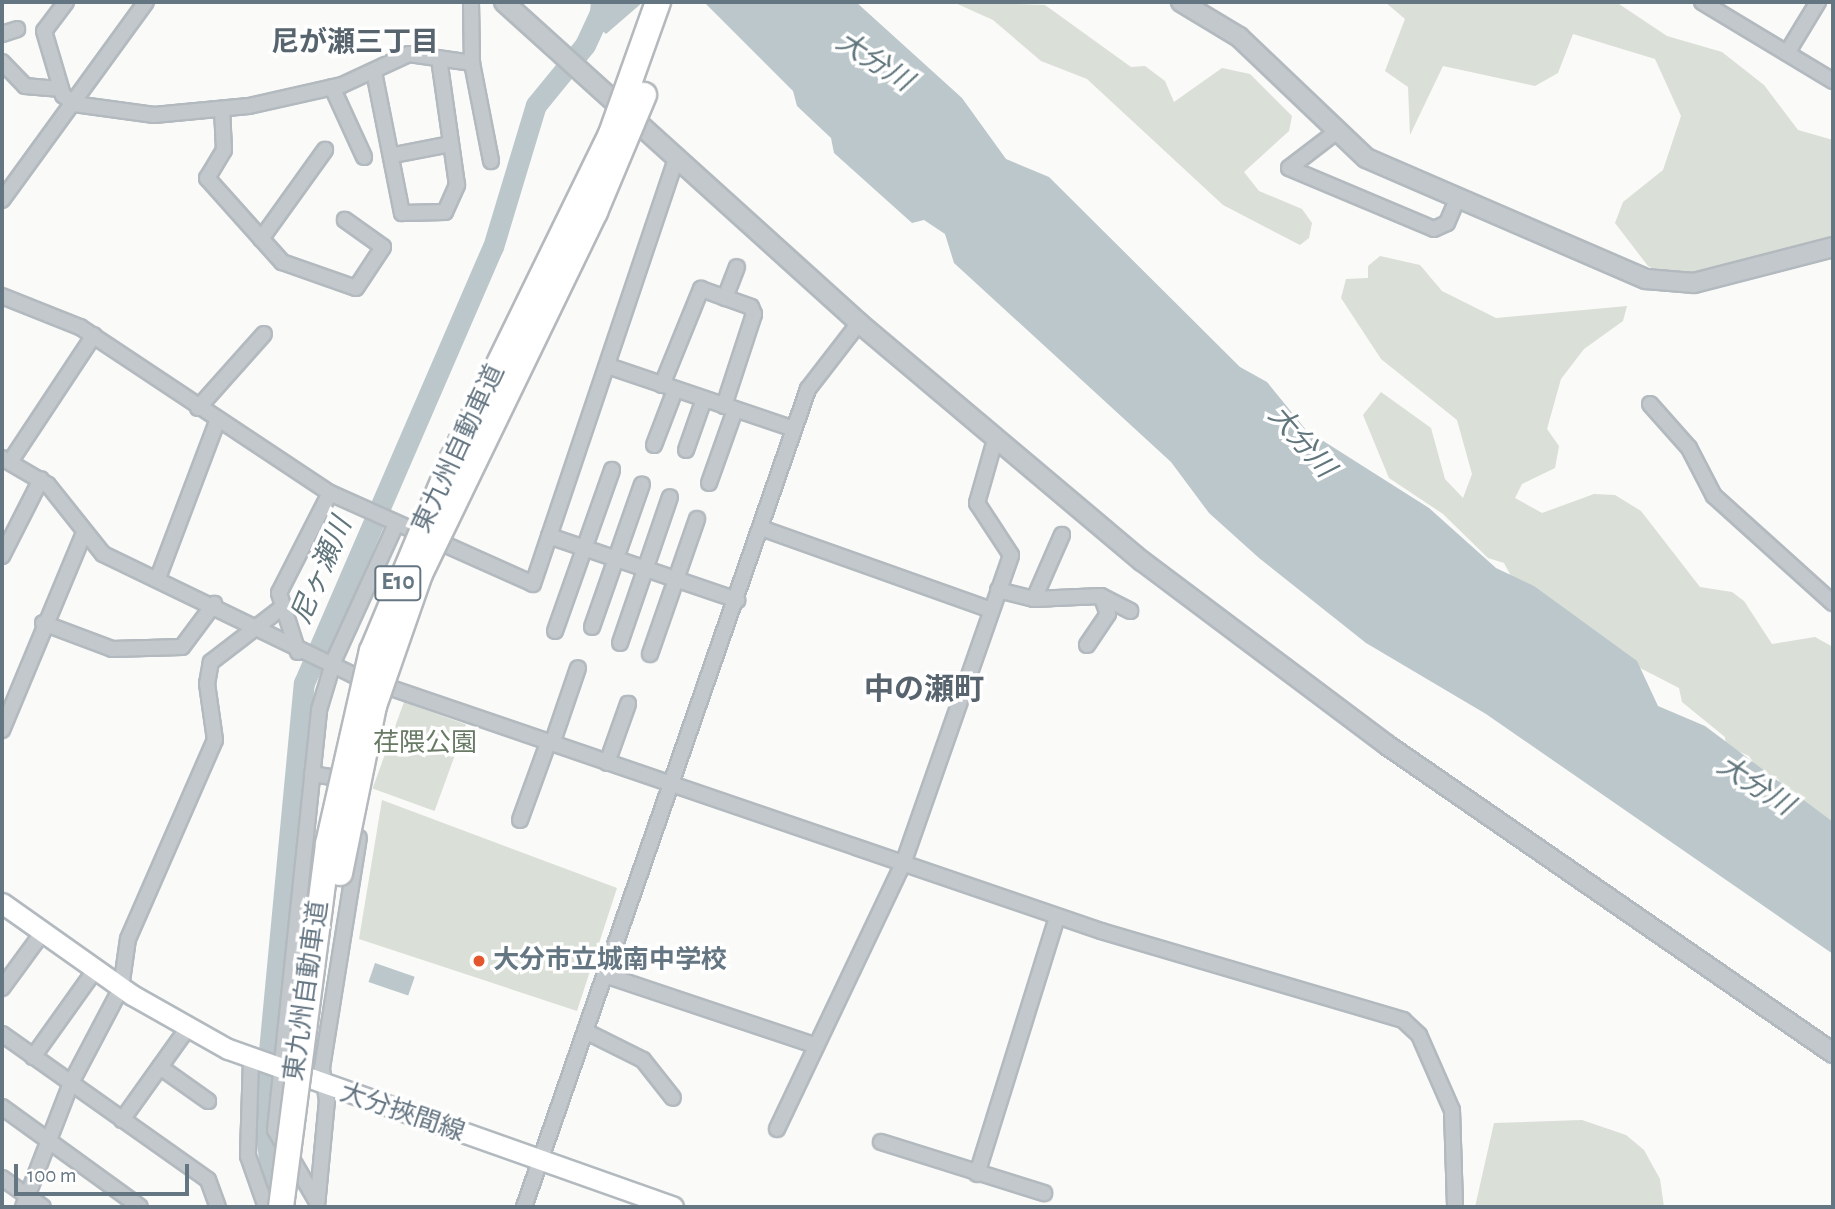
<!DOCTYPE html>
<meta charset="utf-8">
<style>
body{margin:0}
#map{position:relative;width:1835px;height:1209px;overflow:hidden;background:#fafaf8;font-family:"Alegreya Sans","Noto Sans JP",sans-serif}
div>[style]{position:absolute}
.green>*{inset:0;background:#dadfd7;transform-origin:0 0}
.water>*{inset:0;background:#bbc7cb;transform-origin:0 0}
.river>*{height:21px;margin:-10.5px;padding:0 10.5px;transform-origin:10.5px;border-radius:10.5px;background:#bbc7cb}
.roads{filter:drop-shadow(2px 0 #b3babf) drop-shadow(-2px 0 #b3babf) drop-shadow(0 2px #b3babf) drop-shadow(0 -2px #b3babf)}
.minor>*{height:14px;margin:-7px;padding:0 7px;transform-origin:7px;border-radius:7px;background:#c3c8cc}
.tertiary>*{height:18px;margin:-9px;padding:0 9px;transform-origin:9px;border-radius:9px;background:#c3c8cc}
.secondary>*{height:19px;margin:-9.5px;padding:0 9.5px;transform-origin:9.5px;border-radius:9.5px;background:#fff}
.bridges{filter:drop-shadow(2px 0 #b4b9bd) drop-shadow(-2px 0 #b4b9bd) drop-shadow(0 2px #b4b9bd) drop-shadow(0 -2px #b4b9bd)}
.motorway-bridge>*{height:24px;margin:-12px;padding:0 12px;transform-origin:12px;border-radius:12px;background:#fff}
.dots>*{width:19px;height:19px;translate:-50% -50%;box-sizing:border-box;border:4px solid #fff;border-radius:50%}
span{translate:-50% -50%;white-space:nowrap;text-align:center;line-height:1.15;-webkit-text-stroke:7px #fff;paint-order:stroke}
.shield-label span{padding:2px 5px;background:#fff;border:2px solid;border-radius:5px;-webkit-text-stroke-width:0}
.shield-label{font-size:24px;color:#657683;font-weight:700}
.street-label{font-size:26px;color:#657683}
.park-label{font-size:26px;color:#687a64}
.poi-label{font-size:26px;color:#657683;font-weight:700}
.left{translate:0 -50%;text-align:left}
.neighbourhood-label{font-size:28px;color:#57646e;font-weight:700}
.water-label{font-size:28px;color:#60757c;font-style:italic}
.quarter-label{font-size:30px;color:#57646e;font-weight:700}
.frame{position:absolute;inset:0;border:4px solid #657683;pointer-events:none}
.scale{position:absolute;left:14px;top:1164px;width:175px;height:32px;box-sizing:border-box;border:4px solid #657683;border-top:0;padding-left:9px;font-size:21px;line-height:24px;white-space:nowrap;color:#657683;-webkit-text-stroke:5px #fff;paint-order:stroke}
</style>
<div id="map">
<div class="green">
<i style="clip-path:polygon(953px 2px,1045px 5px,1131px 67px,1145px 66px,1165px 81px,1174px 102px,1222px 68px,1250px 74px,1292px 116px,1289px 131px,1244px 172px,1259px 191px,1302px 209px,1312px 223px,1309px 238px,1300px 245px,1223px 205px,1087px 79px,1041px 61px,993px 20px)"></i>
<i style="clip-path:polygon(1385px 2px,1616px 2px,1667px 36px,1722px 52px,1764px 85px,1798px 130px,1833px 140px,1833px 242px,1724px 272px,1671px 279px,1648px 266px,1615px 223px,1623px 202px,1663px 170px,1681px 116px,1655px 59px,1573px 34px,1558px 73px,1535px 86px,1443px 66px,1410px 135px,1408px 87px,1385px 71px,1405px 19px)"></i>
<i style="clip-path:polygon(1380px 256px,1420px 265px,1442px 291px,1496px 318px,1627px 306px,1623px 321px,1584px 349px,1561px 379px,1547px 429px,1559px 446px,1555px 468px,1522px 484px,1515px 498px,1542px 513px,1594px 494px,1615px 495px,1641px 511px,1700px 587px,1732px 592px,1744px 601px,1772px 644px,1815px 637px,1833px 647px,1833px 825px,1787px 794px,1778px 779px,1759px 771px,1749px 756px,1726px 746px,1725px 737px,1682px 702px,1679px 688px,1611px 653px,1512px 578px,1504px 563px,1488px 558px,1443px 514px,1389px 478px,1363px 415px,1381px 392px,1431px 428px,1445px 479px,1463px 498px,1472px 474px,1457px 420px,1381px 359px,1341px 298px,1346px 279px,1368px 278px,1368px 266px)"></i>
<i style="left:404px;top:702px;width:66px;height:92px;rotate:20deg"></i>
<i style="clip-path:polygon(382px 800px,617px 888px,577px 1011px,359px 939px)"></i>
<i style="clip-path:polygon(1582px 1120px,1626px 1135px,1644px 1150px,1660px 1179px,1664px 1207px,1475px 1207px,1494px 1123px)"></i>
</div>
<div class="water">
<i style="clip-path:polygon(591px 2px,643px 2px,606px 34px,589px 19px)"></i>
<i style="clip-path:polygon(704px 2px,856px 2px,962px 98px,1006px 159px,1049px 177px,1240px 367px,1267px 382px,1306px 430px,1429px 508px,1496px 568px,1534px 586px,1637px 661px,1658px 706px,1705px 726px,1833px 822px,1833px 954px,1486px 714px,1366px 643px,1259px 558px,1209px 513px,1171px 462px,954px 263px,945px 234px,924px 220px,912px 223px,834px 153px,831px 138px,797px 106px,793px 91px)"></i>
<i style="left:375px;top:963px;width:42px;height:20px;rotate:19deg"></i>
</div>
<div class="river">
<i style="left:283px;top:1202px;width:43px;rotate:-108.9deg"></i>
<i style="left:269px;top:1161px;width:57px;rotate:-95deg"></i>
<i style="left:264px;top:1104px;width:423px;rotate:-84.6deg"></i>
<i style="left:304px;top:683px;width:475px;rotate:-66.6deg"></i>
<i style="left:493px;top:247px;width:148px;rotate:-73.2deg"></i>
<i style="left:536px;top:105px;width:77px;rotate:-50.8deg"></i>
<i style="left:585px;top:45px;width:47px;rotate:-65.1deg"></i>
</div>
<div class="roads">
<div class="minor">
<i style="left:66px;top:2px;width:36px;rotate:127deg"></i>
<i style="left:44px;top:31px;width:67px;rotate:73.5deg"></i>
<i style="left:63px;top:95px;width:14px;rotate:39deg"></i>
<i style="left:74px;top:104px;width:81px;rotate:7.8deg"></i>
<i style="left:154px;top:115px;width:95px;rotate:-5.4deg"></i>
<i style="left:249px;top:106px;width:95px;rotate:-12.7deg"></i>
<i style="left:342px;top:85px;width:74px;rotate:-24.8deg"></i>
<i style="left:409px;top:54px;width:64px;rotate:8.1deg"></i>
<i style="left:472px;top:63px;width:100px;rotate:79deg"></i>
<i style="left:471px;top:2px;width:61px;rotate:89.1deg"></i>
<i style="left:1702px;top:2px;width:153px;rotate:31.1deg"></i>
<i style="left:2px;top:34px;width:16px;rotate:-18deg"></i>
<i style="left:1787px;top:53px;width:60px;rotate:-58.7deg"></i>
<i style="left:2px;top:62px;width:33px;rotate:46deg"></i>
<i style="left:25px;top:86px;width:36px;rotate:5deg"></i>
<i style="left:374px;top:72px;width:144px;rotate:78.8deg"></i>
<i style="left:402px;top:213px;width:43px;rotate:-1.3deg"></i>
<i style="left:445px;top:212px;width:30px;rotate:-66deg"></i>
<i style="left:457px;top:185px;width:127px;rotate:-98.1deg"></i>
<i style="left:332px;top:87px;width:77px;rotate:65.4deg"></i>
<i style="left:222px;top:109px;width:41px;rotate:87.2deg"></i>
<i style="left:224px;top:150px;width:33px;rotate:121deg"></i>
<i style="left:207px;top:178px;width:113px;rotate:48.2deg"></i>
<i style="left:282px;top:262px;width:78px;rotate:19.4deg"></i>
<i style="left:356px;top:288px;width:49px;rotate:-56.6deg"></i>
<i style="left:383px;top:247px;width:47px;rotate:-144.6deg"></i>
<i style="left:1336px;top:132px;width:59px;rotate:142.5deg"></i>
<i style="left:1289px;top:168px;width:157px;rotate:22.8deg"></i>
<i style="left:1434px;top:229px;width:14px;rotate:-25deg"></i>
<i style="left:1447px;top:223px;width:25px;rotate:-67deg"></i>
<i style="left:394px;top:155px;width:57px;rotate:-11.1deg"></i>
<i style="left:2px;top:200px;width:245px;rotate:-54deg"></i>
<i style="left:261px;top:239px;width:110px;rotate:-54.3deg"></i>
<i style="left:2px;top:296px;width:84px;rotate:21.7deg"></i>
<i style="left:80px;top:327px;width:300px;rotate:33.6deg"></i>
<i style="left:725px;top:298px;width:33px;rotate:-69deg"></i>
<i style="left:608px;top:366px;width:196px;rotate:18.7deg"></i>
<i style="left:662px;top:385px;width:104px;rotate:-67.9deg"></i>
<i style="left:701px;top:289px;width:53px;rotate:19.8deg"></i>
<i style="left:751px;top:307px;width:8px;rotate:67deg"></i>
<i style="left:754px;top:314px;width:97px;rotate:108.1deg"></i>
<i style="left:1650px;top:404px;width:59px;rotate:48.4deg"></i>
<i style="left:1689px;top:448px;width:54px;rotate:62.5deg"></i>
<i style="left:1714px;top:496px;width:160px;rotate:42deg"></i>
<i style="left:198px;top:408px;width:99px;rotate:-48.3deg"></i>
<i style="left:654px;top:445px;width:59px;rotate:-69.1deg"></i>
<i style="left:686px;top:450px;width:54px;rotate:-70.6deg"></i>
<i style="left:2px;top:458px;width:53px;rotate:30.4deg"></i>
<i style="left:48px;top:485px;width:88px;rotate:51.4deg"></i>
<i style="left:103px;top:554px;width:278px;rotate:25.8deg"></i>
<i style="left:353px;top:675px;width:791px;rotate:18.89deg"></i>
<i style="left:1101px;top:931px;width:315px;rotate:16.4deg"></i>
<i style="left:1403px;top:1020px;width:22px;rotate:43deg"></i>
<i style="left:1419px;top:1035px;width:82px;rotate:66.3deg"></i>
<i style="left:1452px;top:1110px;width:97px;rotate:88.2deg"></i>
<i style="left:10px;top:462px;width:152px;rotate:-56.5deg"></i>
<i style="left:709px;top:483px;width:77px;rotate:-70.4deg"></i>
<i style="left:761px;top:528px;width:244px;rotate:19.6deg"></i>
<i style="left:549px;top:536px;width:199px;rotate:18.8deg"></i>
<i style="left:2px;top:556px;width:86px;rotate:-63.1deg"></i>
<i style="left:158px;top:578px;width:167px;rotate:-69.3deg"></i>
<i style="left:998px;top:590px;width:37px;rotate:14deg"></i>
<i style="left:1034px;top:599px;width:70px;rotate:-66.4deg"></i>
<i style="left:1034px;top:599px;width:67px;rotate:-2.6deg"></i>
<i style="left:1101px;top:596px;width:33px;rotate:27deg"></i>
<i style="left:43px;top:623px;width:74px;rotate:20.6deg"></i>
<i style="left:112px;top:649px;width:70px;rotate:-1.6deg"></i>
<i style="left:182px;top:647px;width:54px;rotate:-53.3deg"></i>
<i style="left:592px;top:627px;width:151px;rotate:-70.7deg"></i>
<i style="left:555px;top:631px;width:171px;rotate:-70.5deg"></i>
<i style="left:620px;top:643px;width:154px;rotate:-71.1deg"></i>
<i style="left:1087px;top:645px;width:37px;rotate:-56deg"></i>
<i style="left:1108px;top:614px;width:19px;rotate:-111deg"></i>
<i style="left:298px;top:652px;width:62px;rotate:-107.9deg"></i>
<i style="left:279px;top:593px;width:112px;rotate:-63deg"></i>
<i style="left:330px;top:493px;width:222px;rotate:24.1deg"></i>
<i style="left:533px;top:584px;width:451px;rotate:-71.4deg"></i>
<i style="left:650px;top:654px;width:143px;rotate:-70.8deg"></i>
<i style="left:2px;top:730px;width:211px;rotate:-67.4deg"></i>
<i style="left:552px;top:744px;width:80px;rotate:-71.1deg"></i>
<i style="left:607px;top:763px;width:63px;rotate:-70.4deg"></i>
<i style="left:312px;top:774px;width:37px;rotate:9deg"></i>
<i style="left:520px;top:820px;width:82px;rotate:-70deg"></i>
<i style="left:605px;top:975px;width:220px;rotate:18.5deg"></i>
<i style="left:2px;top:988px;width:69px;rotate:-53.8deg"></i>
<i style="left:585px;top:1031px;width:65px;rotate:26.6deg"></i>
<i style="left:643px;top:1060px;width:48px;rotate:51.7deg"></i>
<i style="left:2px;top:1034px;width:252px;rotate:35.3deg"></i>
<i style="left:208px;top:1180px;width:29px;rotate:70deg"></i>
<i style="left:33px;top:1057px;width:107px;rotate:-54.5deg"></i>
<i style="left:251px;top:1059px;width:97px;rotate:91.8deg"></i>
<i style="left:248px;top:1156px;width:54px;rotate:70.6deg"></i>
<i style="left:160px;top:1067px;width:59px;rotate:35.3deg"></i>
<i style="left:2px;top:1107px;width:170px;rotate:35.9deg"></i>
<i style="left:122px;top:1120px;width:112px;rotate:-54.5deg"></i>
<i style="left:777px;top:1129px;width:293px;rotate:-64.6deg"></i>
<i style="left:903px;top:864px;width:327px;rotate:-70.7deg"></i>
<i style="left:1011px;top:555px;width:62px;rotate:-123.2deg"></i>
<i style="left:977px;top:503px;width:66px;rotate:-74.1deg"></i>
<i style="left:881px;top:1142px;width:171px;rotate:17.4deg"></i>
<i style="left:977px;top:1174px;width:269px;rotate:-72.7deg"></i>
<i style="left:2px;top:1178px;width:50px;rotate:35.3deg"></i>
<i style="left:317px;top:1202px;width:83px;rotate:-120.3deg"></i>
<i style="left:275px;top:1130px;width:422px;rotate:-84deg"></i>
<i style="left:319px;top:710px;width:52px;rotate:-73.3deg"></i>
<i style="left:334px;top:660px;width:147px;rotate:-65.5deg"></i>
<i style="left:317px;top:1206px;width:105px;rotate:-84.6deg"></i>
<i style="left:327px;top:1101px;width:33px;rotate:-99deg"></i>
<i style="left:322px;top:1068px;width:233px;rotate:-80.9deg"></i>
<i style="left:23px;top:1207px;width:133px;rotate:-68.8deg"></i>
<i style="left:71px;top:1083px;width:107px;rotate:-62.2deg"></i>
<i style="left:121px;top:988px;width:49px;rotate:-81.9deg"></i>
<i style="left:128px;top:939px;width:217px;rotate:-66.4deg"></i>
<i style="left:215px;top:740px;width:57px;rotate:-98.1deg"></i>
<i style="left:207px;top:684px;width:22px;rotate:-80deg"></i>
<i style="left:211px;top:662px;width:87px;rotate:-37.5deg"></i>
<i style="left:524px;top:1207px;width:866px;rotate:-70.85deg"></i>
<i style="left:808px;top:389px;width:83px;rotate:-52.3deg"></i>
</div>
<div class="tertiary">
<i style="left:504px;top:2px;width:479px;rotate:42.1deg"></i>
<i style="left:859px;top:323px;width:370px;rotate:40.1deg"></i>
<i style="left:1142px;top:561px;width:306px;rotate:36.9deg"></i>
<i style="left:1387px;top:745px;width:542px;rotate:34.63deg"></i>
<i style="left:1181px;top:2px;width:68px;rotate:31.1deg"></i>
<i style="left:1239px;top:37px;width:175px;rotate:43.6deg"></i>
<i style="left:1366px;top:158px;width:305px;rotate:23.4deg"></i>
<i style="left:1646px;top:279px;width:48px;rotate:4.8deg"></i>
<i style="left:1694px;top:283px;width:144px;rotate:-14.5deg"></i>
</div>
<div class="secondary">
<i style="left:2px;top:903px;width:159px;rotate:35.3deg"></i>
<i style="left:132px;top:995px;width:110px;rotate:29.4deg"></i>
<i style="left:228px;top:1049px;width:472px;rotate:19.5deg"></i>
</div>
</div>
<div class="bridges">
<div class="motorway-bridge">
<i style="left:340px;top:873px;width:170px;rotate:-78.5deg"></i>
<i style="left:374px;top:706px;width:140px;rotate:-70.8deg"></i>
<i style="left:420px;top:574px;width:402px;rotate:-64.2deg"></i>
<i style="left:595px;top:212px;width:127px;rotate:-67.3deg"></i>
<i style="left:281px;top:1207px;width:366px;rotate:-82.6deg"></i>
<i style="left:328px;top:844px;width:198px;rotate:-77.2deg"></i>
<i style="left:372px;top:651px;width:207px;rotate:-67.3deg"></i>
<i style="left:452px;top:460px;width:363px;rotate:-64deg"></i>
<i style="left:611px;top:134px;width:140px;rotate:-70.4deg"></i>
</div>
</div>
<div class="dots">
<i style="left:479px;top:961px;background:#e4572e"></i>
</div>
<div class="shield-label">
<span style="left:398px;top:583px">E10</span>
</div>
<div class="street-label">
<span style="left:459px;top:449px;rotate:-65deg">東九州自動車道</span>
<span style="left:307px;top:991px;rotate:-82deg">東九州自動車道</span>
<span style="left:402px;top:1113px;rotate:19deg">大分挾間線</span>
</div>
<div class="park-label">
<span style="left:425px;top:744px">荏隈公園</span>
</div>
<div class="poi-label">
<span class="left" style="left:493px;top:961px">大分市立城南中学校</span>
</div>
<div class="neighbourhood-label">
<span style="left:355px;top:43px">尼が瀬三丁目</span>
</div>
<div class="water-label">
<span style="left:874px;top:62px;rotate:33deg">大分川</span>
<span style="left:1301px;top:442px;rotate:49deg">大分川</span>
<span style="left:322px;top:571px;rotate:-67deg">尼ヶ瀬川</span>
<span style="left:1755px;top:786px;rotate:33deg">大分川</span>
</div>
<div class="quarter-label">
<span style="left:924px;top:690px">中の瀬町</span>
</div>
<div class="frame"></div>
<div class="scale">100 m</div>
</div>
